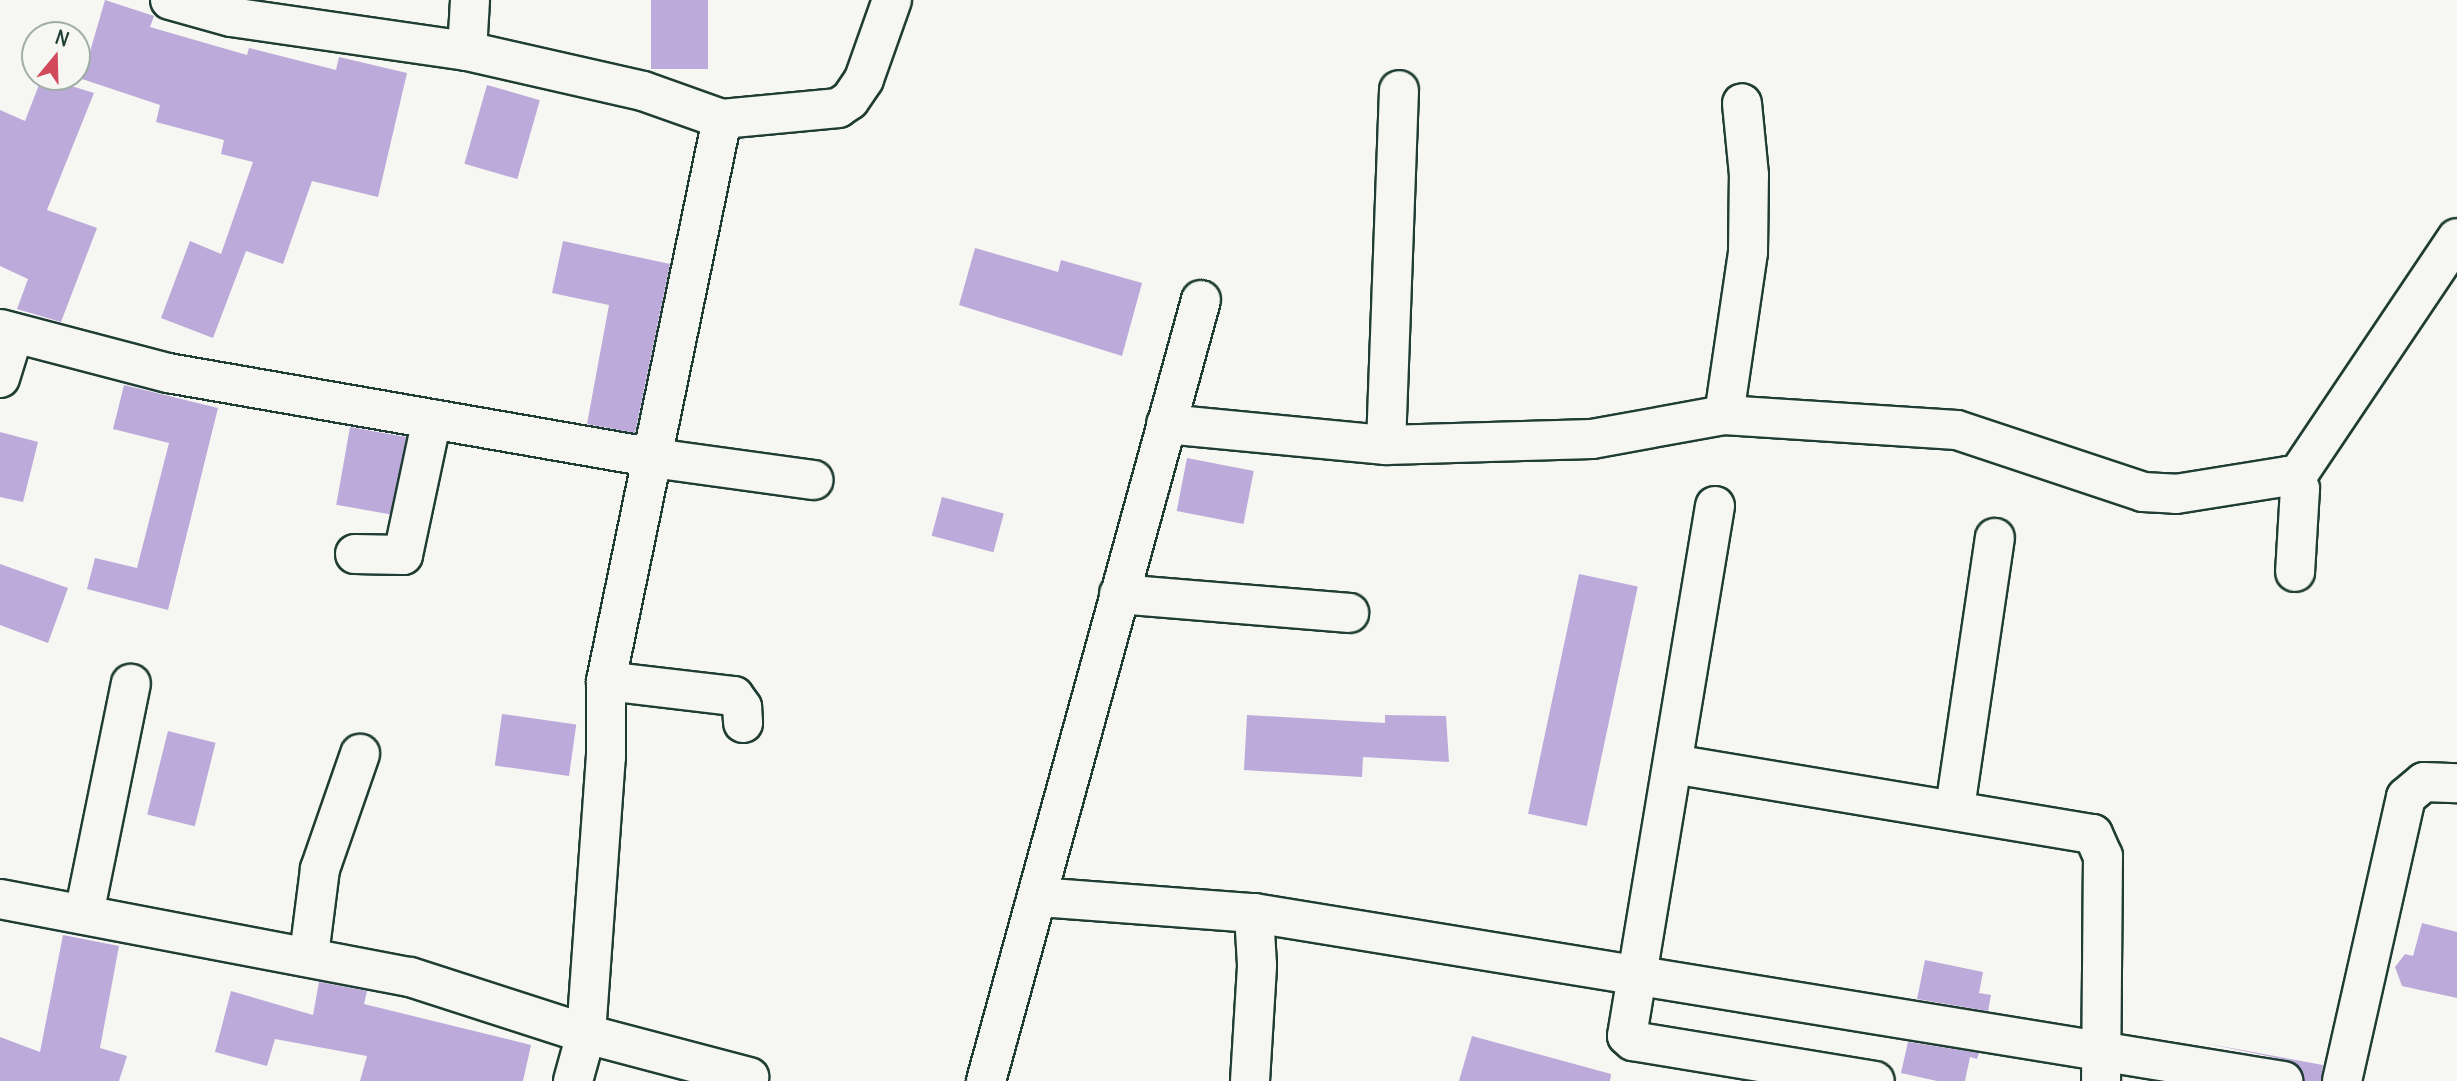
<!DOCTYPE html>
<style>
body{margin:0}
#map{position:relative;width:2457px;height:1081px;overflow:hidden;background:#f6f6f2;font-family:Delius,sans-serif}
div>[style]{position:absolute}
.building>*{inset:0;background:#bcaada;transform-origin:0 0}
.roads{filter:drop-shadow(2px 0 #1f3d34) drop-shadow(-2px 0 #1f3d34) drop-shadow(0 2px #1f3d34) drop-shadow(0 -2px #1f3d34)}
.minor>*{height:38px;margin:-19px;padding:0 19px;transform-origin:19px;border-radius:19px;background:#f6f6f2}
span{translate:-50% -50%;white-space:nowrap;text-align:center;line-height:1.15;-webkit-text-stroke:7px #f6f6f2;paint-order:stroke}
.north{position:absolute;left:21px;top:21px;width:70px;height:70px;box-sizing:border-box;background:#f6f6f2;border:2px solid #a0aca6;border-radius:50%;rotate:19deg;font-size:19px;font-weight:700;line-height:28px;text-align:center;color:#1f3d34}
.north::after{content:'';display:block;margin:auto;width:24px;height:32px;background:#d1495b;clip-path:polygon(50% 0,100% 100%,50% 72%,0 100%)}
</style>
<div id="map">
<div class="building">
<i style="clip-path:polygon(105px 0,154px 16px,150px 27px,247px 55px,249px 48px,336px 70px,339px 57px,407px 73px,378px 197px,312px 181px,283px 264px,246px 251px,213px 338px,161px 318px,190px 241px,221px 254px,253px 162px,221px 154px,224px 140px,156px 122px,160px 105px,82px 79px)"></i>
<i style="left:651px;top:0;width:57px;height:69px"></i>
<i style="clip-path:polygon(42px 77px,94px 93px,47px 210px,97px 228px,61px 322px,17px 309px,28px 279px,0 266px,0 110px,25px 121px)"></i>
<i style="left:487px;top:85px;width:55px;height:82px;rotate:16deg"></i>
<i style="clip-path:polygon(563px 241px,670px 264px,635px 433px,587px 424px,609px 305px,552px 293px)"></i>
<i style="clip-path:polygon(975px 248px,1058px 272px,1061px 260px,1142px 283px,1122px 356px,959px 305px)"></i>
<i style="clip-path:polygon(124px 385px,218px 408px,168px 610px,87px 589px,95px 558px,137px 568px,169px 443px,113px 429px)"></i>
<i style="left:350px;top:427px;width:57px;height:79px;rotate:10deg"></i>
<i style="clip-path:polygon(0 432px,38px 442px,23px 502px,0 497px)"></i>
<i style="left:1187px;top:458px;width:68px;height:54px;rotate:11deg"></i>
<i style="left:942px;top:497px;width:64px;height:40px;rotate:15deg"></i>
<i style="clip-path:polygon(0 564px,68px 588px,48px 643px,0 625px)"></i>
<i style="left:1579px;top:574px;width:60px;height:245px;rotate:12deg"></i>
<i style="left:502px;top:714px;width:75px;height:52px;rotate:8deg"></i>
<i style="clip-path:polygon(1247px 715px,1385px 723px,1385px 715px,1446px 716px,1449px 762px,1363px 757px,1362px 777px,1244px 770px)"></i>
<i style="left:168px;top:731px;width:49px;height:86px;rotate:14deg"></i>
<i style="clip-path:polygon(2422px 923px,2457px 932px,2457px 998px,2402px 986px,2395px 967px,2405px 954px,2413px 956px)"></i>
<i style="clip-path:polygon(63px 935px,119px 946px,100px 1048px,127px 1056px,119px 1081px,0 1081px,0 1037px,40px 1052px)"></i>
<i style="clip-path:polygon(1925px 960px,1983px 972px,1979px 993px,1991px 995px,1988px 1011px,1917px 999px)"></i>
<i style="clip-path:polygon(319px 982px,367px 991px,364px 1004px,531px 1045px,523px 1081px,360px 1081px,367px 1056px,275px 1039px,267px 1066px,215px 1052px,231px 991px,313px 1015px)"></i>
<i style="clip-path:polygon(1472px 1036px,1611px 1074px,1610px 1081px,1459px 1081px)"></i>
<i style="clip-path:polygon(1908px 1042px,1979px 1053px,1977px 1059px,1970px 1057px,1965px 1081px,1937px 1081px,1901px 1073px)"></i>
<i style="clip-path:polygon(2204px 1043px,2323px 1065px,2321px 1081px,2304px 1081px,2297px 1065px,2287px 1060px)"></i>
</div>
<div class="roads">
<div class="minor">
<i style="left:170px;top:0;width:63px;rotate:15.6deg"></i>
<i style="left:231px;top:17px;width:238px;rotate:8.2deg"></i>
<i style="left:467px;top:51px;width:180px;rotate:12.8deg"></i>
<i style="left:643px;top:91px;width:84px;rotate:19.5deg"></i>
<i style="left:722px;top:119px;width:117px;rotate:-5.4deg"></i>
<i style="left:838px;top:108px;width:14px;rotate:-34deg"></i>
<i style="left:850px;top:100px;width:25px;rotate:-56deg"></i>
<i style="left:864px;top:79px;width:84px;rotate:-70.5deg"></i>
<i style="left:467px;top:51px;width:51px;rotate:-86.6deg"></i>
<i style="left:0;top:329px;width:174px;rotate:14.7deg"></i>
<i style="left:168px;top:373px;width:492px;rotate:9.9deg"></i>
<i style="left:653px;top:458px;width:162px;rotate:7.8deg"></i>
<i style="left:0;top:378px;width:47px;rotate:-72.7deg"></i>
<i style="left:1724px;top:415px;width:165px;rotate:-81.6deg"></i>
<i style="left:1748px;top:252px;width:77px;rotate:-89.3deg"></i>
<i style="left:1749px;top:175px;width:72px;rotate:-95.6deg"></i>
<i style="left:1166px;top:424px;width:221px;rotate:5.5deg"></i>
<i style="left:1386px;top:445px;width:206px;rotate:-1.7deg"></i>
<i style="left:1592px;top:439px;width:134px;rotate:-10.3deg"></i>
<i style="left:1724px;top:415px;width:233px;rotate:3.7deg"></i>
<i style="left:1957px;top:430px;width:196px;rotate:18.4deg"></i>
<i style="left:2143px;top:492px;width:33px;rotate:3deg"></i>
<i style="left:2176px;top:494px;width:113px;rotate:-9.1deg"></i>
<i style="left:2288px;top:476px;width:8px;rotate:23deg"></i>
<i style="left:2295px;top:479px;width:11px;rotate:63deg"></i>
<i style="left:2300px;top:489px;width:83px;rotate:93.4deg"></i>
<i style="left:1386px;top:445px;width:355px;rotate:-87.9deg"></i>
<i style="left:2295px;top:479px;width:290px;rotate:-56.1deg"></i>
<i style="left:1715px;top:506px;width:537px;rotate:99.43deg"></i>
<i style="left:1627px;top:1036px;width:8px;rotate:40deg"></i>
<i style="left:1633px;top:1041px;width:245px;rotate:9.4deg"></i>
<i style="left:355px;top:554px;width:48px;rotate:1.2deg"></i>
<i style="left:403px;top:555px;width:139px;rotate:-78deg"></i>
<i style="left:1119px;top:594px;width:231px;rotate:4.7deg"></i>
<i style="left:606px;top:681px;width:129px;rotate:6.7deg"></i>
<i style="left:734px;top:696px;width:14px;rotate:54deg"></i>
<i style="left:742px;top:707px;width:16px;rotate:86deg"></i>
<i style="left:1673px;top:764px;width:426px;rotate:9.5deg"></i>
<i style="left:2093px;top:834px;width:24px;rotate:66deg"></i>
<i style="left:2103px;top:856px;width:225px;rotate:90.5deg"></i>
<i style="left:1955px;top:808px;width:273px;rotate:-81.6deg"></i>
<i style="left:1039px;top:897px;width:216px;rotate:4.3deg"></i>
<i style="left:1254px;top:913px;width:1043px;rotate:9.27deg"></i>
<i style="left:0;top:899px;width:417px;rotate:10.8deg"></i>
<i style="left:410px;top:977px;width:185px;rotate:17.9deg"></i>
<i style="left:586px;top:1034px;width:169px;rotate:14.8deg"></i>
<i style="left:84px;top:914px;width:235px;rotate:-78.5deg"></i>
<i style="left:309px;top:955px;width:87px;rotate:-82.7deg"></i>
<i style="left:320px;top:869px;width:122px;rotate:-70.8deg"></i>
<i style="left:573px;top:1081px;width:49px;rotate:-74.5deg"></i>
<i style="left:586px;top:1034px;width:278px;rotate:-85.9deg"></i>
<i style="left:606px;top:757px;width:76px;rotate:-90deg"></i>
<i style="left:606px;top:681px;width:574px;rotate:-78.34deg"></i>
<i style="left:986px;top:1081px;width:810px;rotate:-74.61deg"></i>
<i style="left:1250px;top:1081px;width:116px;rotate:-86.5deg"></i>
<i style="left:1257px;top:965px;width:52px;rotate:-93.3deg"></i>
<i style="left:2342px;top:1081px;width:291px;rotate:-77.3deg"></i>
<i style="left:2406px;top:797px;width:23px;rotate:-40deg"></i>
<i style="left:2424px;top:782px;width:33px;rotate:2deg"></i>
</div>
</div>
<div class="north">N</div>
</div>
